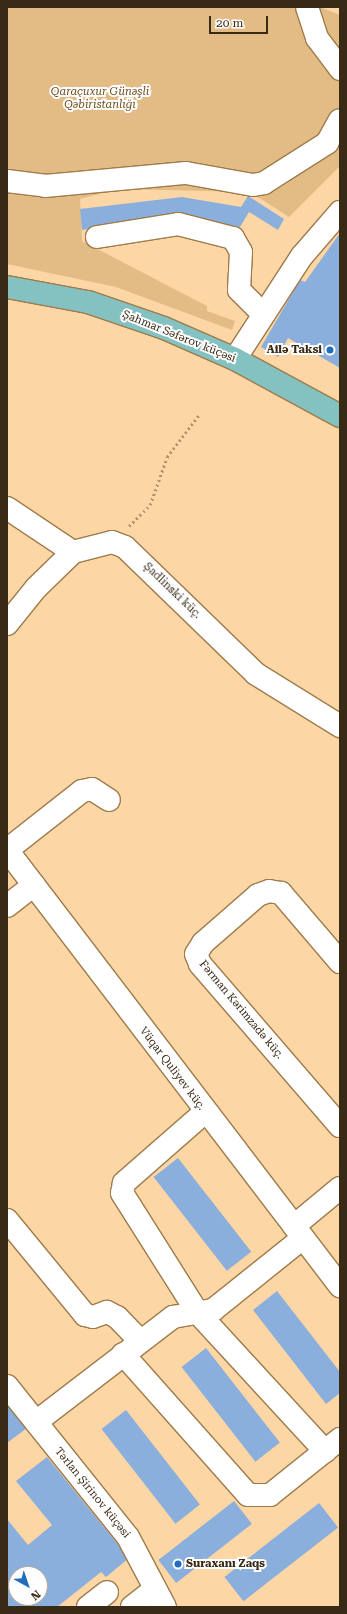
<!DOCTYPE html>
<meta charset="utf-8">
<style>
body{margin:0}
#map{position:relative;width:347px;height:1614px;overflow:hidden;background:#fcd6a4;font-family:"Roboto Serif",serif}
div>[style]{position:absolute}
.green>*{inset:0;background:#e3bb85}
.building>*{inset:0;background:#8aafdc;transform-origin:0 0}
.path>*{height:2.5px;margin-top:-1.25px;transform-origin:0;background:repeating-linear-gradient(90deg,#b0936d 0 2px,transparent 0 5px)}
.roads{filter:drop-shadow(1px 0 #9e7b4b) drop-shadow(-1px 0 #9e7b4b) drop-shadow(0 1px #9e7b4b) drop-shadow(0 -1px #9e7b4b)}
.minor>*{height:22px;margin:-11px;padding:0 11px;transform-origin:11px;border-radius:11px;background:#fff}
.major>*{height:22px;margin:-11px;padding:0 11px;transform-origin:11px;border-radius:11px;background:#84c1c1}
.dots>*{width:11px;height:11px;translate:-50% -50%;box-sizing:border-box;border:2px solid #fefefe;border-radius:50%}
span{translate:-50% -50%;white-space:nowrap;text-align:center;line-height:1.15;-webkit-text-stroke:4px #fefefe;paint-order:stroke}
.park-label{font-size:11px;color:#6f4d1b;font-style:italic}
.street-label{font-size:11px;color:#392a16}
.poi-label{font-size:11px;color:#392a16;font-weight:700}
.right{translate:-100% -50%;text-align:right}
.left{translate:0 -50%;text-align:left}
.frame{position:absolute;inset:0;border:8px solid #392a16;pointer-events:none}
.north{position:absolute;left:8px;top:1566px;width:40px;height:40px;box-sizing:border-box;background:#fefefe;border:1px solid #afa9a1;border-radius:50%;rotate:140deg;font-size:11px;font-weight:700;line-height:16px;text-align:center;color:#392a16}
.north::after{content:'';display:block;margin:auto;width:14px;height:18px;background:#246dbd;clip-path:polygon(50% 0,100% 100%,50% 72%,0 100%)}
.scale{position:absolute;left:209px;top:16px;width:59px;height:18px;box-sizing:border-box;border:2px solid #392a16;border-top:0;padding-left:5px;font-size:12px;line-height:14px;white-space:nowrap;color:#392a16;-webkit-text-stroke:3px #fefefe;paint-order:stroke}
</style>
<div id="map">
<div class="green">
<i style="clip-path:polygon(7px 7px,320px 7px,340px 15px,340px 166px,289px 217px,250px 192px,119px 189px,80px 199px,82px 241px,207px 306px,207px 311px,235px 321px,232px 330px,116px 287px,7px 264px)"></i>
</div>
<div class="building">
<i style="clip-path:polygon(248px 196px,284px 219px,278px 230px,249px 212px,240px 227px,183px 216px,82px 230px,80px 209px,182px 197px,241px 207px)"></i>
<i style="clip-path:polygon(340px 233px,340px 368px,288px 338px,278px 357px,261px 347px,300px 280px,305px 282px)"></i>
<i style="left:178px;top:1158px;width:119px;height:31px;rotate:52deg"></i>
<i style="clip-path:polygon(277px 1291px,340px 1372px,340px 1393px,326px 1404px,253px 1310px)"></i>
<i style="left:206px;top:1348px;width:120px;height:31px;rotate:52deg"></i>
<i style="clip-path:polygon(7px 1403px,27px 1428px,7px 1443px)"></i>
<i style="left:126px;top:1410px;width:120px;height:31px;rotate:52deg"></i>
<i style="clip-path:polygon(evenodd,47px 1457px,129px 1558px,106px 1577px,101px 1572px,57px 1607px,7px 1607px,7px 1519px,28px 1545px,52px 1525px,16px 1481px,47px 1457px,16px 1574px,40px 1574px,40px 1598px,16px 1598px,16px 1574px)"></i>
<i style="left:234px;top:1501px;width:29px;height:96px;rotate:52deg"></i>
<i style="left:319px;top:1503px;width:31px;height:120px;rotate:52deg"></i>
</div>
<div class="path">
<i style="left:129px;top:526px;width:30px;rotate:-45deg"></i>
<i style="left:150px;top:505px;width:51px;rotate:-70.5deg"></i>
<i style="left:167px;top:457px;width:53px;rotate:-52.7deg"></i>
</div>
<div class="roads">
<div class="minor">
<i style="left:307px;top:7px;width:33px;rotate:72deg"></i>
<i style="left:317px;top:38px;width:39px;rotate:53deg"></i>
<i style="left:7px;top:181px;width:38px;rotate:7deg"></i>
<i style="left:45px;top:186px;width:142px;rotate:-5.3deg"></i>
<i style="left:186px;top:173px;width:68px;rotate:10.2deg"></i>
<i style="left:253px;top:185px;width:11px;rotate:-10deg"></i>
<i style="left:264px;top:183px;width:75px;rotate:-32.4deg"></i>
<i style="left:327px;top:143px;width:26px;rotate:-61deg"></i>
<i style="left:97px;top:237px;width:82px;rotate:-9.1deg"></i>
<i style="left:178px;top:224px;width:57px;rotate:14.3deg"></i>
<i style="left:233px;top:238px;width:16px;rotate:60deg"></i>
<i style="left:241px;top:252px;width:38px;rotate:93deg"></i>
<i style="left:239px;top:290px;width:33px;rotate:45deg"></i>
<i style="left:235px;top:359px;width:123px;rotate:-57deg"></i>
<i style="left:302px;top:256px;width:58px;rotate:-49.2deg"></i>
<i style="left:7px;top:508px;width:79px;rotate:33.7deg"></i>
<i style="left:7px;top:624px;width:46px;rotate:-51.1deg"></i>
<i style="left:36px;top:588px;width:52px;rotate:-44.2deg"></i>
<i style="left:73px;top:552px;width:40px;rotate:-14.4deg"></i>
<i style="left:112px;top:542px;width:14px;rotate:21deg"></i>
<i style="left:125px;top:547px;width:182px;rotate:44.1deg"></i>
<i style="left:256px;top:674px;width:99px;rotate:31.8deg"></i>
<i style="left:7px;top:850px;width:549px;rotate:52.63deg"></i>
<i style="left:7px;top:850px;width:95px;rotate:-38.2deg"></i>
<i style="left:82px;top:791px;width:10px;rotate:-11deg"></i>
<i style="left:92px;top:789px;width:20px;rotate:33deg"></i>
<i style="left:7px;top:906px;width:34px;rotate:-38deg"></i>
<i style="left:340px;top:962px;width:91px;rotate:-130.5deg"></i>
<i style="left:281px;top:893px;width:12px;rotate:-171deg"></i>
<i style="left:269px;top:891px;width:12px;rotate:160deg"></i>
<i style="left:258px;top:895px;width:73px;rotate:138.9deg"></i>
<i style="left:203px;top:943px;width:13px;rotate:122deg"></i>
<i style="left:196px;top:954px;width:11px;rotate:68deg"></i>
<i style="left:200px;top:964px;width:214px;rotate:49.2deg"></i>
<i style="left:205px;top:1112px;width:108px;rotate:138.8deg"></i>
<i style="left:124px;top:1183px;width:10px;rotate:101deg"></i>
<i style="left:122px;top:1193px;width:142px;rotate:57.7deg"></i>
<i style="left:198px;top:1313px;width:188px;rotate:47.4deg"></i>
<i style="left:7px;top:1220px;width:123px;rotate:50.6deg"></i>
<i style="left:85px;top:1315px;width:8px;rotate:14deg"></i>
<i style="left:93px;top:1317px;width:15px;rotate:-20deg"></i>
<i style="left:107px;top:1312px;width:11px;rotate:27deg"></i>
<i style="left:117px;top:1317px;width:33px;rotate:46deg"></i>
<i style="left:294px;top:1226px;width:60px;rotate:-39.6deg"></i>
<i style="left:123px;top:1354px;width:188px;rotate:48.4deg"></i>
<i style="left:248px;top:1495px;width:22px"></i>
<i style="left:270px;top:1495px;width:90px;rotate:-38.7deg"></i>
<i style="left:7px;top:1386px;width:193px;rotate:51.3deg"></i>
<i style="left:128px;top:1537px;width:79px;rotate:62.1deg"></i>
<i style="left:36px;top:1422px;width:173px;rotate:-37.5deg"></i>
<i style="left:173px;top:1317px;width:41px;rotate:-9.9deg"></i>
<i style="left:213px;top:1310px;width:115px;rotate:-38.7deg"></i>
<i style="left:88px;top:1607px;width:24px;rotate:-38deg"></i>
<i style="left:132px;top:1607px;width:28px;rotate:-38deg"></i>
</div>
<div class="major">
<i style="left:7px;top:287px;width:82px;rotate:10.5deg"></i>
<i style="left:88px;top:302px;width:80px;rotate:18.9deg"></i>
<i style="left:164px;top:328px;width:77px;rotate:23.6deg"></i>
<i style="left:235px;top:359px;width:119px;rotate:28.5deg"></i>
</div>
</div>
<div class="dots">
<i style="left:330px;top:350px;background:#246dbd"></i>
<i style="left:178px;top:1564px;background:#246dbd"></i>
</div>
<div class="park-label">
<span style="left:100px;top:99px">Qaraçuxur Günəşli<br>Qəbiristanlığı</span>
</div>
<div class="street-label">
<span style="left:179px;top:337px;rotate:22deg">Şahmar Səfərov küçəsi</span>
<span style="left:172px;top:591px;rotate:44deg">Şadlinski küç.</span>
<span style="left:241px;top:1010px;rotate:50deg">Fərman Kərimzadə küç.</span>
<span style="left:172px;top:1069px;rotate:53deg">Vüqar Quliyev küç.</span>
<span style="left:92px;top:1493px;rotate:51deg">Tərlan Şirinov küçəsi</span>
</div>
<div class="poi-label">
<span class="right" style="left:322px;top:350px">Ailə Taksi</span>
<span class="left" style="left:186px;top:1564px">Suraxanı Zaqs</span>
</div>
<div class="frame"></div>
<div class="north">N</div>
<div class="scale">20 m</div>
</div>
